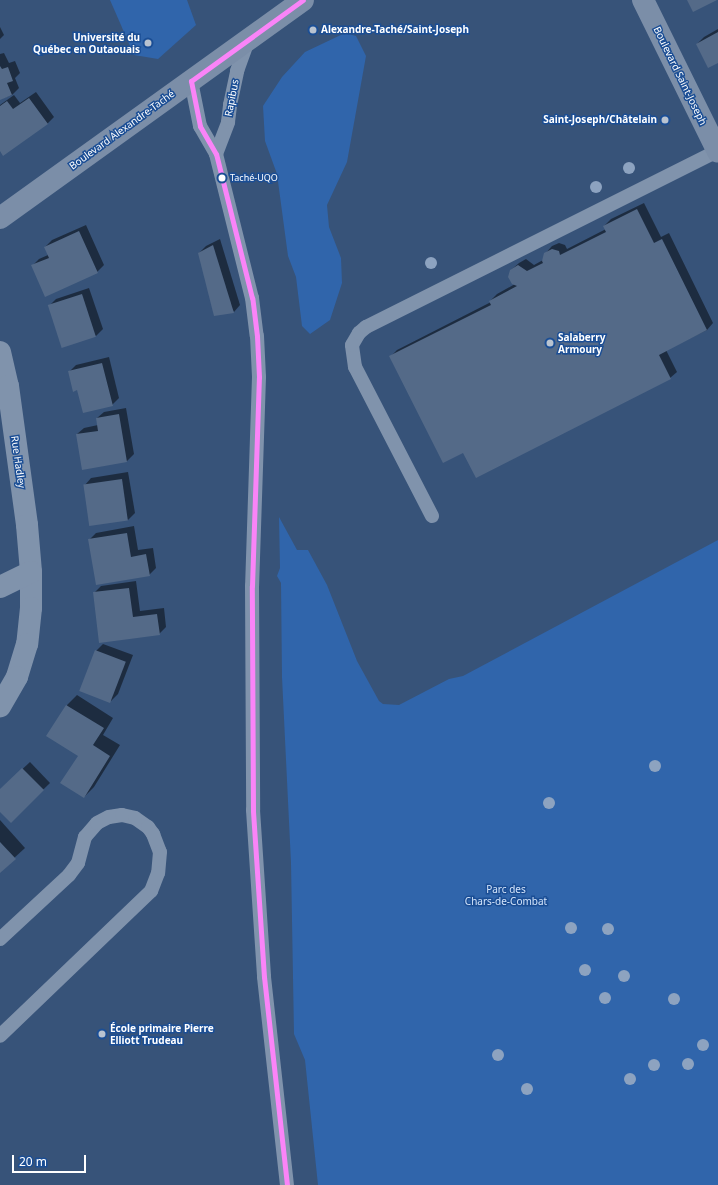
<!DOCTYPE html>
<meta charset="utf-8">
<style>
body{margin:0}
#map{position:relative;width:718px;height:1185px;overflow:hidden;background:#375379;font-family:"Noto Sans",sans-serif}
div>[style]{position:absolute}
.green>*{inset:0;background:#3065ab}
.shadow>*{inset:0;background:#0007}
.building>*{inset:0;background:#546a88;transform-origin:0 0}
.lane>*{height:14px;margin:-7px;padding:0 7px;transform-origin:7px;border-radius:7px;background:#8093ac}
.street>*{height:22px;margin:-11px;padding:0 11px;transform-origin:11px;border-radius:11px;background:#8093ac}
.secondary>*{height:22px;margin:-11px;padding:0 11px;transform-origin:11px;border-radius:11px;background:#7b8ea8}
.bus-1>*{height:5px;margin:-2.5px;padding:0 2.5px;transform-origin:2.5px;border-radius:2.5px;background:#fa84f8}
.trees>*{width:12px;height:12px;margin:-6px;border-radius:50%;background:#8da3c0}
.dots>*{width:11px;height:11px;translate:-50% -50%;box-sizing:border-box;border:2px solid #1b4e95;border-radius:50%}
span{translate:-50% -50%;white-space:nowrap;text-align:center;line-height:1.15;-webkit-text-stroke:3px #1b4e95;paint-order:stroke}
.bus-label{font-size:9px;color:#fff}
.left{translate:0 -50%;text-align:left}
.poi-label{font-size:10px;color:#fff;font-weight:700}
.right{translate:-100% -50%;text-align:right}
.street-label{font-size:10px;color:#fff}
.park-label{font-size:10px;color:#d4e5fb}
.scale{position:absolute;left:12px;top:1155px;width:74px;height:18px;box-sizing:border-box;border:2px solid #fff;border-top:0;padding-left:5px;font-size:12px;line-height:14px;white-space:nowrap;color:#fff;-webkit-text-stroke:3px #1b4e95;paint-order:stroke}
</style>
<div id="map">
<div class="green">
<i style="clip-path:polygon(110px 0,187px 0,196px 25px,158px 59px,134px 55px)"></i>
<i style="clip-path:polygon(345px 33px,356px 36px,366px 56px,347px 162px,327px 205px,329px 227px,341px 258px,342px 283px,330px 320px,310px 334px,302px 326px,296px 277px,288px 256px,277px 174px,265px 141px,263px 106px,282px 77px,305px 52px)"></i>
<i style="clip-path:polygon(279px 517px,297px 550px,308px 550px,327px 585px,357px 661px,379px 701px,383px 704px,399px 705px,449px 679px,463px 676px,718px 540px,718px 1185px,318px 1185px,305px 1060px,294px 1034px,291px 863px,282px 677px,281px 583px,277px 576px,280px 568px)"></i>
</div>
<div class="shadow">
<i style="clip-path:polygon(0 27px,4px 35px,0 39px)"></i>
<i style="clip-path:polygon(718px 29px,718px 62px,697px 44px,704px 37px)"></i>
<i style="clip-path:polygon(4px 53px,9px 63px,15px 61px,20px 73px,15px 78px,19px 88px,12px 95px,0 99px,0 54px)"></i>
<i style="clip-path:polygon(36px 92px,54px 117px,47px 124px,0 149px,0 105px,14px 95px,20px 103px)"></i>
<i style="clip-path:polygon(644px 203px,661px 237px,669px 233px,713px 323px,707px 330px,666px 350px,677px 372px,670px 378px,464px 452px,390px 357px,397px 350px,491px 302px,490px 301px,497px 294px,515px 284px,511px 270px,519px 263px,526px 259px,534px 265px,543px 260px,545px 254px,552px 246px,559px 243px,565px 245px,567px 249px,606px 229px,604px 226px,611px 219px)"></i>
<i style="clip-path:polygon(86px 225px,104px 265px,97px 272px,32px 266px,39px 259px,48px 255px,45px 247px,52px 240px)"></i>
<i style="clip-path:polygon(220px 239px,240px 305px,234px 312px,199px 253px,206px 246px)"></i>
<i style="clip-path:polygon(89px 288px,103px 329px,96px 336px,49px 306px,56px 299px)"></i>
<i style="clip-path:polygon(109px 357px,119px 398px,112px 405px,78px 389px,69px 372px,76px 365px)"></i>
<i style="clip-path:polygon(126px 408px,134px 454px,127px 461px,83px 469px,77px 434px,84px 428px,98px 425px,97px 418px,104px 412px)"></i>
<i style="clip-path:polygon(128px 472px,135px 513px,128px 520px,85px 485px,91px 478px)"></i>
<i style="clip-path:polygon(134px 526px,138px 550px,153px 548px,156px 568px,149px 575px,89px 540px,96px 533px)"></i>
<i style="clip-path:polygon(136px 581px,140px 611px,164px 608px,166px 627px,159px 634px,94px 593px,101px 586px)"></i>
<i style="clip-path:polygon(103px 644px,133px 655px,118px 694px,111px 701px,96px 651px)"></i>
<i style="clip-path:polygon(77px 695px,113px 718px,103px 735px,120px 745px,94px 787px,84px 797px,79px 755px,67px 705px)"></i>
<i style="clip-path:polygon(30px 762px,50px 783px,11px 821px,0 810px,0 790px)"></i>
<i style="clip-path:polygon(0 820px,25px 848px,0 871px)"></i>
</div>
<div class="building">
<i style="clip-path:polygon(687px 0,717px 0,693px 12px)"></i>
<i style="clip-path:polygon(718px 32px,718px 63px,708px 68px,696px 44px)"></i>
<i style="clip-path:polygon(0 66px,2px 69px,8px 67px,13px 81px,7px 83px,12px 95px,0 100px)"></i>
<i style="clip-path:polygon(29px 98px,48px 124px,3px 156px,0 151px,0 106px,7px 101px,13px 109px)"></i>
<i style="clip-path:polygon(637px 209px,654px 243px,662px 239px,707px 330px,659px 355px,671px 379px,476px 478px,463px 453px,443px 463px,389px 356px,491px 305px,489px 301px,517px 286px,512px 284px,508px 277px,510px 270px,518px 265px,527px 271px,543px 263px,542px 261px,544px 253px,552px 249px,559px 251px,560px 255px,606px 232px,603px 226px)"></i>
<i style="clip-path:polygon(79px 231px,98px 273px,45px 297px,31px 265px,49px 258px,44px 247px)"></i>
<i style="clip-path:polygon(213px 245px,234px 313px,214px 316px,198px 253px)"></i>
<i style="left:82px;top:294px;width:45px;height:36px;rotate:72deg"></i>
<i style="clip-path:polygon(102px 363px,113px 406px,83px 413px,77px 390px,73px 392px,68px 371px)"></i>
<i style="clip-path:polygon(119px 414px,127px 462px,82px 470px,76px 434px,98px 431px,96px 418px)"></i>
<i style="left:122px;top:479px;width:42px;height:39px;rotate:82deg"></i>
<i style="clip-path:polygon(127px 533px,131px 557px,146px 554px,150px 576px,96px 585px,88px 539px)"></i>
<i style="clip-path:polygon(129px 588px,133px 617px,157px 614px,160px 635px,99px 643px,93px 592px)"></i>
<i style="left:95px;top:650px;width:33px;height:44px;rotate:21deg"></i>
<i style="clip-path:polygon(66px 705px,104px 728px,93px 745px,110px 756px,84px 798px,60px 783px,78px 756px,46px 736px)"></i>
<i style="clip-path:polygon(22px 768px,44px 790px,11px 823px,0 812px,0 789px)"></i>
<i style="clip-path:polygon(0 842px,16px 859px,0 873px)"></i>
</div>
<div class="lane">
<i style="left:191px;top:81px;width:46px;rotate:78.7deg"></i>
<i style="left:200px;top:126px;width:32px;rotate:60deg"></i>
<i style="left:216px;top:154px;width:148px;rotate:76deg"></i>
<i style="left:252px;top:298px;width:38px;rotate:83deg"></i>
<i style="left:257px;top:336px;width:41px;rotate:87.2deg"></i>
<i style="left:259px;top:377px;width:209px;rotate:91.9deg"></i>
<i style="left:252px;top:586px;width:224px;rotate:89.7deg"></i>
<i style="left:253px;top:810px;width:167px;rotate:86.2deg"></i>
<i style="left:264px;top:977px;width:209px;rotate:83.7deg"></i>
<i style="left:216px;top:154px;width:34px;rotate:-69deg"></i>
<i style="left:228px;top:122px;width:17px;rotate:-83deg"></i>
<i style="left:230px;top:105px;width:35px;rotate:-78deg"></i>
<i style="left:237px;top:71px;width:32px;rotate:-70deg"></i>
<i style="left:432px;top:516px;width:168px;rotate:-117.3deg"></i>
<i style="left:355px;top:367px;width:22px;rotate:-98deg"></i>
<i style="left:352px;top:345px;width:14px;rotate:-60deg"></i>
<i style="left:359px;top:333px;width:9px;rotate:-41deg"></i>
<i style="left:366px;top:327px;width:394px;rotate:-26.6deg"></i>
<i style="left:0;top:939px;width:94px;rotate:-42.8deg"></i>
<i style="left:69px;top:875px;width:15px;rotate:-53deg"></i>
<i style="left:78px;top:863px;width:27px;rotate:-75deg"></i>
<i style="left:85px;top:837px;width:18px;rotate:-49deg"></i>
<i style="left:97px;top:823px;width:13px;rotate:-27deg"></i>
<i style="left:109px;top:817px;width:13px;rotate:-9deg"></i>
<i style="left:122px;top:815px;width:13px;rotate:13deg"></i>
<i style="left:135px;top:818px;width:16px;rotate:35deg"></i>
<i style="left:148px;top:827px;width:9px;rotate:54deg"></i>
<i style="left:153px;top:834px;width:19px;rotate:69deg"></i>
<i style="left:160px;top:852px;width:21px;rotate:95deg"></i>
<i style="left:158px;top:873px;width:19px;rotate:111deg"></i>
<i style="left:151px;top:891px;width:209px;rotate:136.2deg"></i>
</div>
<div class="street">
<i style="left:0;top:352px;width:35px;rotate:77deg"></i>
<i style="left:8px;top:386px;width:140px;rotate:82.2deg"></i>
<i style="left:27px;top:525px;width:47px;rotate:85.1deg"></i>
<i style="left:31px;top:572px;width:36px;rotate:90deg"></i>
<i style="left:31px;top:608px;width:36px;rotate:96deg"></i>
<i style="left:27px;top:644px;width:34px;rotate:107deg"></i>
<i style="left:17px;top:677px;width:34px;rotate:120deg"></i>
<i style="left:0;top:587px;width:34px;rotate:-26deg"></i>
</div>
<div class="secondary">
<i style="left:643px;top:0;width:169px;rotate:63.7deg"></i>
<i style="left:0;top:218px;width:373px;rotate:-35.7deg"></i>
</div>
<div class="bus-1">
<i style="left:287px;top:1185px;width:209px;rotate:-96.3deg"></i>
<i style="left:264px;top:977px;width:167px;rotate:-93.8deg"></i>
<i style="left:253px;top:810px;width:224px;rotate:-90.3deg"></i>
<i style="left:252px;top:586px;width:209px;rotate:-88.1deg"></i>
<i style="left:259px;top:377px;width:41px;rotate:-92.8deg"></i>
<i style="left:257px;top:336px;width:38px;rotate:-97deg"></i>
<i style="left:252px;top:298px;width:148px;rotate:-104deg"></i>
<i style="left:216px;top:154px;width:32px;rotate:-120deg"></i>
<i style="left:200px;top:126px;width:46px;rotate:-101.3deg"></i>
<i style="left:191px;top:81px;width:138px;rotate:-35.9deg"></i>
</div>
<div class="trees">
<i style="left:629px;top:168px"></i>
<i style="left:596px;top:187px"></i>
<i style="left:431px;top:263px"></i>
<i style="left:655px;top:766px"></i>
<i style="left:549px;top:803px"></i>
<i style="left:571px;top:928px"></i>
<i style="left:608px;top:929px"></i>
<i style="left:585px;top:970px"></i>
<i style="left:624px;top:976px"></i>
<i style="left:605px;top:998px"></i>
<i style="left:674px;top:999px"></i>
<i style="left:703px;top:1045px"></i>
<i style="left:498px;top:1055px"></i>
<i style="left:688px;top:1064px"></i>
<i style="left:654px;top:1065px"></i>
<i style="left:630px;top:1079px"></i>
<i style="left:527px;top:1089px"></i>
</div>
<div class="dots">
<i style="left:313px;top:30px;background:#b9c3d0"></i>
<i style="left:148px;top:43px;background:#b9c3d0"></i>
<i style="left:665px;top:120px;background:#b9c3d0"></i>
<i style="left:222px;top:178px;background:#fff"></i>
<i style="left:550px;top:343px;background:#b9c3d0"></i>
<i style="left:102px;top:1034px;background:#b9c3d0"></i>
</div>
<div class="bus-label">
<span class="left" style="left:230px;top:178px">Taché-UQO</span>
</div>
<div class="poi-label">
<span class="left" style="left:321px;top:30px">Alexandre-Taché/Saint-Joseph</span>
<span class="right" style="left:140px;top:43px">Université du<br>Québec en Outaouais</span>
<span class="right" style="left:657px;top:120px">Saint-Joseph/Châtelain</span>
<span class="left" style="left:558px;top:343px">Salaberry<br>Armoury</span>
<span class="left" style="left:110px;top:1034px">École primaire Pierre<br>Elliott Trudeau</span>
</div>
<div class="street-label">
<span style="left:680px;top:76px;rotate:64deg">Boulevard Saint-Joseph</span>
<span style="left:232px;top:98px;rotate:-79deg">Rapibus</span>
<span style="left:122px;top:130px;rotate:-36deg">Boulevard Alexandre-Taché</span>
<span style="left:18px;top:462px;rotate:82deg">Rue Hadley</span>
</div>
<div class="park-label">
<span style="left:506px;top:895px">Parc des<br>Chars-de-Combat</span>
</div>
<div class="scale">20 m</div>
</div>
